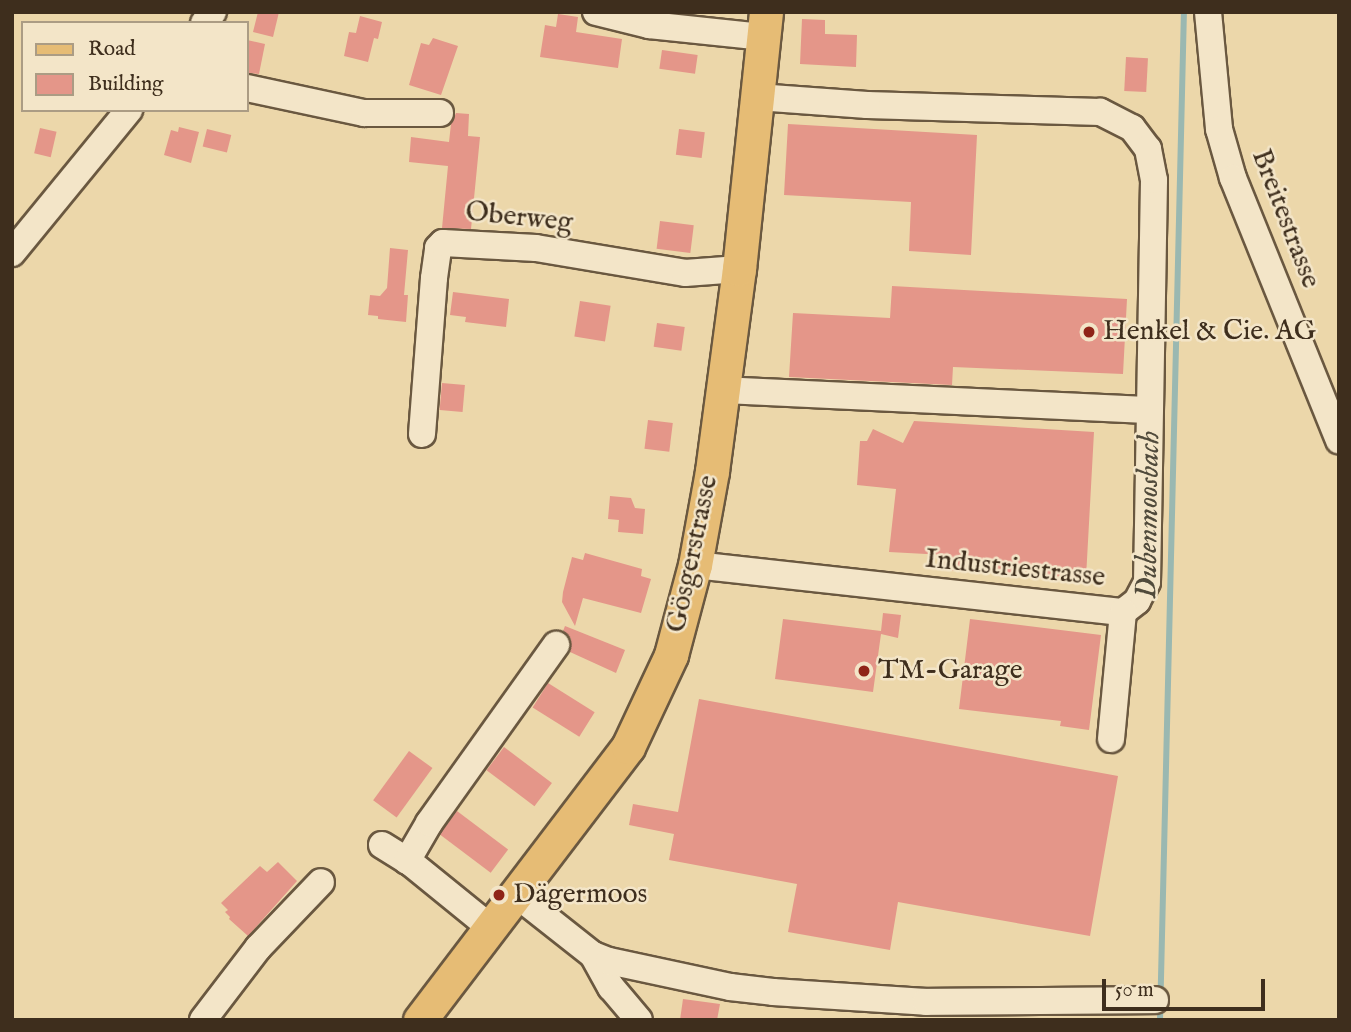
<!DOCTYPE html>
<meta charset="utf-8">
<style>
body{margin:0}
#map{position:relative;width:1351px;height:1032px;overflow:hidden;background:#ecd7aa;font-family:"IM FELL English",serif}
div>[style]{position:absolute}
.stream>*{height:6px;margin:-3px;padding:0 3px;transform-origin:3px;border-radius:3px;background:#9ab8b1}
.building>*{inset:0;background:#e49689;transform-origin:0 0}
.roads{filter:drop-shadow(2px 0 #6a5840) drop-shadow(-2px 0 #6a5840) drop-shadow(0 2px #6a5840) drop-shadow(0 -2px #6a5840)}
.minor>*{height:26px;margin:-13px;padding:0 13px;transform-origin:13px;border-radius:13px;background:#f3e5c8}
.major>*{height:33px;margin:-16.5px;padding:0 16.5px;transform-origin:16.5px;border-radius:16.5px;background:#e6bc75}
.dots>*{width:19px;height:19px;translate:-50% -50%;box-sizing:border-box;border:4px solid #f3e5c8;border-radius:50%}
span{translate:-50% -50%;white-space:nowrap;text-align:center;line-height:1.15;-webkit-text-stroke:5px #f3e5c8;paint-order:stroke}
.street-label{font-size:28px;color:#3e2e1d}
.poi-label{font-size:28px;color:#3e2e1d}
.left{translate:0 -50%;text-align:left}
.water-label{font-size:30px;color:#504a3b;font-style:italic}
.frame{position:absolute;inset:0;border:14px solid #3e2e1d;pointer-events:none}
.legend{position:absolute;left:21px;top:21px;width:228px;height:91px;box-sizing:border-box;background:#f3e5c8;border:2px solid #ab9c84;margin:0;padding:9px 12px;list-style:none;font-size:21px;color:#3e2e1d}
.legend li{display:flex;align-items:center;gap:14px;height:35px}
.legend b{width:35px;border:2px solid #ab9c84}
.scale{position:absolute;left:1102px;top:979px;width:163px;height:32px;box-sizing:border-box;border:4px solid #3e2e1d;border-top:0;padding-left:9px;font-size:21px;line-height:24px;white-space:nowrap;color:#3e2e1d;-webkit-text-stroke:5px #f3e5c8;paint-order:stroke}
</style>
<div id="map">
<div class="stream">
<i style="left:1160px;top:1020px;width:1008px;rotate:-88.64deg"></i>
</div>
<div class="building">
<i style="clip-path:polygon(258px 12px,279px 12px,273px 37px,253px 32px)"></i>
<i style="clip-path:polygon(558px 14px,578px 17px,576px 32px,622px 39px,618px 68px,540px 57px,545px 25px,556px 27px)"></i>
<i style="clip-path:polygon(360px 16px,382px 22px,378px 39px,374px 38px,368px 62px,344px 56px,349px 32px,356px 33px)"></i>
<i style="clip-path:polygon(802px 19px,825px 20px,825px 34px,857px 35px,856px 67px,800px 64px)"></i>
<i style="clip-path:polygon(433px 38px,458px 46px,441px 95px,409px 85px,421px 43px,429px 45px)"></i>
<i style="clip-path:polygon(247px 40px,265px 44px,259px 74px,247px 73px)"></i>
<i style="left:662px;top:50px;width:36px;height:19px;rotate:8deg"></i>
<i style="left:1126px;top:57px;width:22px;height:34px;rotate:3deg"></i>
<i style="clip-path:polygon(456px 113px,469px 114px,468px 136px,480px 137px,471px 229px,442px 228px,448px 166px,409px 162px,411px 137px,449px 142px,451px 124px)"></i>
<i style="clip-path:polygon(788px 124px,977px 135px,971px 255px,909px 251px,911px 202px,784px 195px)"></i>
<i style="clip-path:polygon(179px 127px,199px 132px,191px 163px,164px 155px,171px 130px,178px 132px)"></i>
<i style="left:40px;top:128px;width:17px;height:26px;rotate:13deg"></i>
<i style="left:207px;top:129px;width:25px;height:18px;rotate:14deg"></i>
<i style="left:679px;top:129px;width:26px;height:26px;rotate:7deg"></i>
<i style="left:660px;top:221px;width:34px;height:28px;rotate:7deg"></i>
<i style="clip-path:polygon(390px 248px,408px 250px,404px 295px,408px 295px,406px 322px,378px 319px,378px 316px,368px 315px,370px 295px,380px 296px,387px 288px)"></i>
<i style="clip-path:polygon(892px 286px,1127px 299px,1123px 374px,953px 367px,952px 385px,789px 377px,793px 313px,890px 318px)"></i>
<i style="clip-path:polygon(453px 292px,509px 299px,506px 327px,465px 322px,466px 317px,450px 315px)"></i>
<i style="left:580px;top:301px;width:31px;height:36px;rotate:9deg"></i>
<i style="left:657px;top:323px;width:28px;height:24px;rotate:8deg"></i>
<i style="left:442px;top:383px;width:23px;height:27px;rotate:5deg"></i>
<i style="left:648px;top:420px;width:25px;height:29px;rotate:7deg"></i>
<i style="clip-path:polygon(914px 421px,1094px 432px,1086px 578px,944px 570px,945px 555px,889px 552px,896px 489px,857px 485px,860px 441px,867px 441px,873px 429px,903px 443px)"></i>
<i style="clip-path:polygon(610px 496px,631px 498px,635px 508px,645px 509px,643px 534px,618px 532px,619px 520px,608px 519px)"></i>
<i style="clip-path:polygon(585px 553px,642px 569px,641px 576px,651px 579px,641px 613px,583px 598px,575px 626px,562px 602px,563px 592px,572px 557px,583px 560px)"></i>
<i style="clip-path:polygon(883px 613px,901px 615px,898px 638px,881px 634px,873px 692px,775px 679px,783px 619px,881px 631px)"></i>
<i style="clip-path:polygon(970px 619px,1101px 635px,1089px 730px,1060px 726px,1061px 721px,959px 709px)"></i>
<i style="clip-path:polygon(565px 626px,625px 650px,616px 673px,570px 652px,571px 639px,563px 631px)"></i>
<i style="left:548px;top:683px;width:55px;height:29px;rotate:32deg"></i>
<i style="clip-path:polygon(699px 699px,1118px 776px,1090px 936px,898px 902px,890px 950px,788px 932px,797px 884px,669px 860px,674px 834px,629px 825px,633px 804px,678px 812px)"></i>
<i style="left:504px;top:747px;width:60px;height:29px;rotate:37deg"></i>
<i style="left:409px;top:751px;width:29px;height:61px;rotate:36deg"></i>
<i style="left:457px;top:811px;width:64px;height:29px;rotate:37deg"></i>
<i style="clip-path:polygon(278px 862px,297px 881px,248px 936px,229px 919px,230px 917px,225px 912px,228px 910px,221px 903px,260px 866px,267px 872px)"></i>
<i style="clip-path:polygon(683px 999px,720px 1004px,717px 1020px,680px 1020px)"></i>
</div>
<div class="roads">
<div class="minor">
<i style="left:596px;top:12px;width:55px;rotate:13.8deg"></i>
<i style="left:649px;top:25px;width:116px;rotate:6deg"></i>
<i style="left:1208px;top:12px;width:118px;rotate:84.6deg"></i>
<i style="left:1219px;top:129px;width:51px;rotate:74.1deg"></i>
<i style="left:1233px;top:178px;width:283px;rotate:68deg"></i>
<i style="left:204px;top:23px;width:14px;rotate:-51deg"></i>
<i style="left:247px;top:88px;width:120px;rotate:12.1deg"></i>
<i style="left:364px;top:113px;width:76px"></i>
<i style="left:12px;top:253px;width:185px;rotate:-50.7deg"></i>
<i style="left:722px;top:390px;width:428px;rotate:2.7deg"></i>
<i style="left:422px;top:434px;width:156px;rotate:-85.6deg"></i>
<i style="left:434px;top:278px;width:30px;rotate:-82deg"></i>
<i style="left:438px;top:248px;width:7px;rotate:-45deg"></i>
<i style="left:443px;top:243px;width:93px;rotate:3.1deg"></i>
<i style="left:536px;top:248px;width:151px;rotate:9.5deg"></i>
<i style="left:685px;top:273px;width:54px;rotate:-4.2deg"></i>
<i style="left:695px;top:565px;width:431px;rotate:6.3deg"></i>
<i style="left:1123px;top:612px;width:18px;rotate:-38deg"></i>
<i style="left:1137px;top:601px;width:21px;rotate:-62deg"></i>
<i style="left:1147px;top:582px;width:402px;rotate:-89deg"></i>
<i style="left:1154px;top:180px;width:32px;rotate:-101deg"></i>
<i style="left:1148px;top:149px;width:26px;rotate:-127deg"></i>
<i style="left:1132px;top:128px;width:36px;rotate:-153deg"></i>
<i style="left:1100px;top:112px;width:233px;rotate:-178.3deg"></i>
<i style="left:867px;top:105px;width:110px;rotate:-175.8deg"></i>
<i style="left:1111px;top:739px;width:128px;rotate:-84.6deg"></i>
<i style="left:382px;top:845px;width:36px;rotate:32deg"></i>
<i style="left:412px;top:864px;width:103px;rotate:39.1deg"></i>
<i style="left:407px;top:861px;width:44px;rotate:-59.9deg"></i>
<i style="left:429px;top:823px;width:219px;rotate:-54.5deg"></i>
<i style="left:517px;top:895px;width:97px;rotate:38.3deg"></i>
<i style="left:593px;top:955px;width:37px;rotate:61deg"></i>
<i style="left:611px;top:987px;width:43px;rotate:49.7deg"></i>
<i style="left:593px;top:955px;width:17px;rotate:21deg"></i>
<i style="left:609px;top:961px;width:124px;rotate:12.1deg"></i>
<i style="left:730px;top:987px;width:43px;rotate:6.6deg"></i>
<i style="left:773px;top:992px;width:153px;rotate:3.7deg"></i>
<i style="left:926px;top:1002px;width:229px;rotate:-0.5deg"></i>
<i style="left:203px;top:1020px;width:91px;rotate:-52.6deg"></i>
<i style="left:258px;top:948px;width:91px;rotate:-46.3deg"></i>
</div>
<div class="major">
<i style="left:420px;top:1020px;width:343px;rotate:-52.7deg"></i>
<i style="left:628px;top:747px;width:102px;rotate:-64.9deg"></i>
<i style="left:671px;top:655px;width:93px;rotate:-75.1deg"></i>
<i style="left:695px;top:565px;width:96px;rotate:-79.7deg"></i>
<i style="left:712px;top:471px;width:204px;rotate:-82.4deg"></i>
<i style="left:739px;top:269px;width:258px;rotate:-84deg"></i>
</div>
</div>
<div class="dots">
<i style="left:1089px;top:332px;background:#8f2418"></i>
<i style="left:864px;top:671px;background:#8f2418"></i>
<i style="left:499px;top:895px;background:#8f2418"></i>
</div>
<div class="street-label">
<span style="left:519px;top:218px;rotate:6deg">Oberweg</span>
<span style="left:1285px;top:219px;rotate:69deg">Breitestrasse</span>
<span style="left:693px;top:554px;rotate:-78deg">Gösgerstrasse</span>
<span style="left:1015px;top:569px;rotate:6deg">Industriestrasse</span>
</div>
<div class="poi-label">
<span class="left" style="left:1103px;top:332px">Henkel &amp; Cie. AG</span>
<span class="left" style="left:878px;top:671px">TM-Garage</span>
<span class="left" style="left:513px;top:895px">Dägermoos</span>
</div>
<div class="water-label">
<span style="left:1149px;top:515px;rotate:-89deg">Dubenmoosbach</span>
</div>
<div class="frame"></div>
<ul class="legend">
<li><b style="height:9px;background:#e6bc75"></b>Road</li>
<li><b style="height:19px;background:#e49689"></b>Building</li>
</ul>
<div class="scale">50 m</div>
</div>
